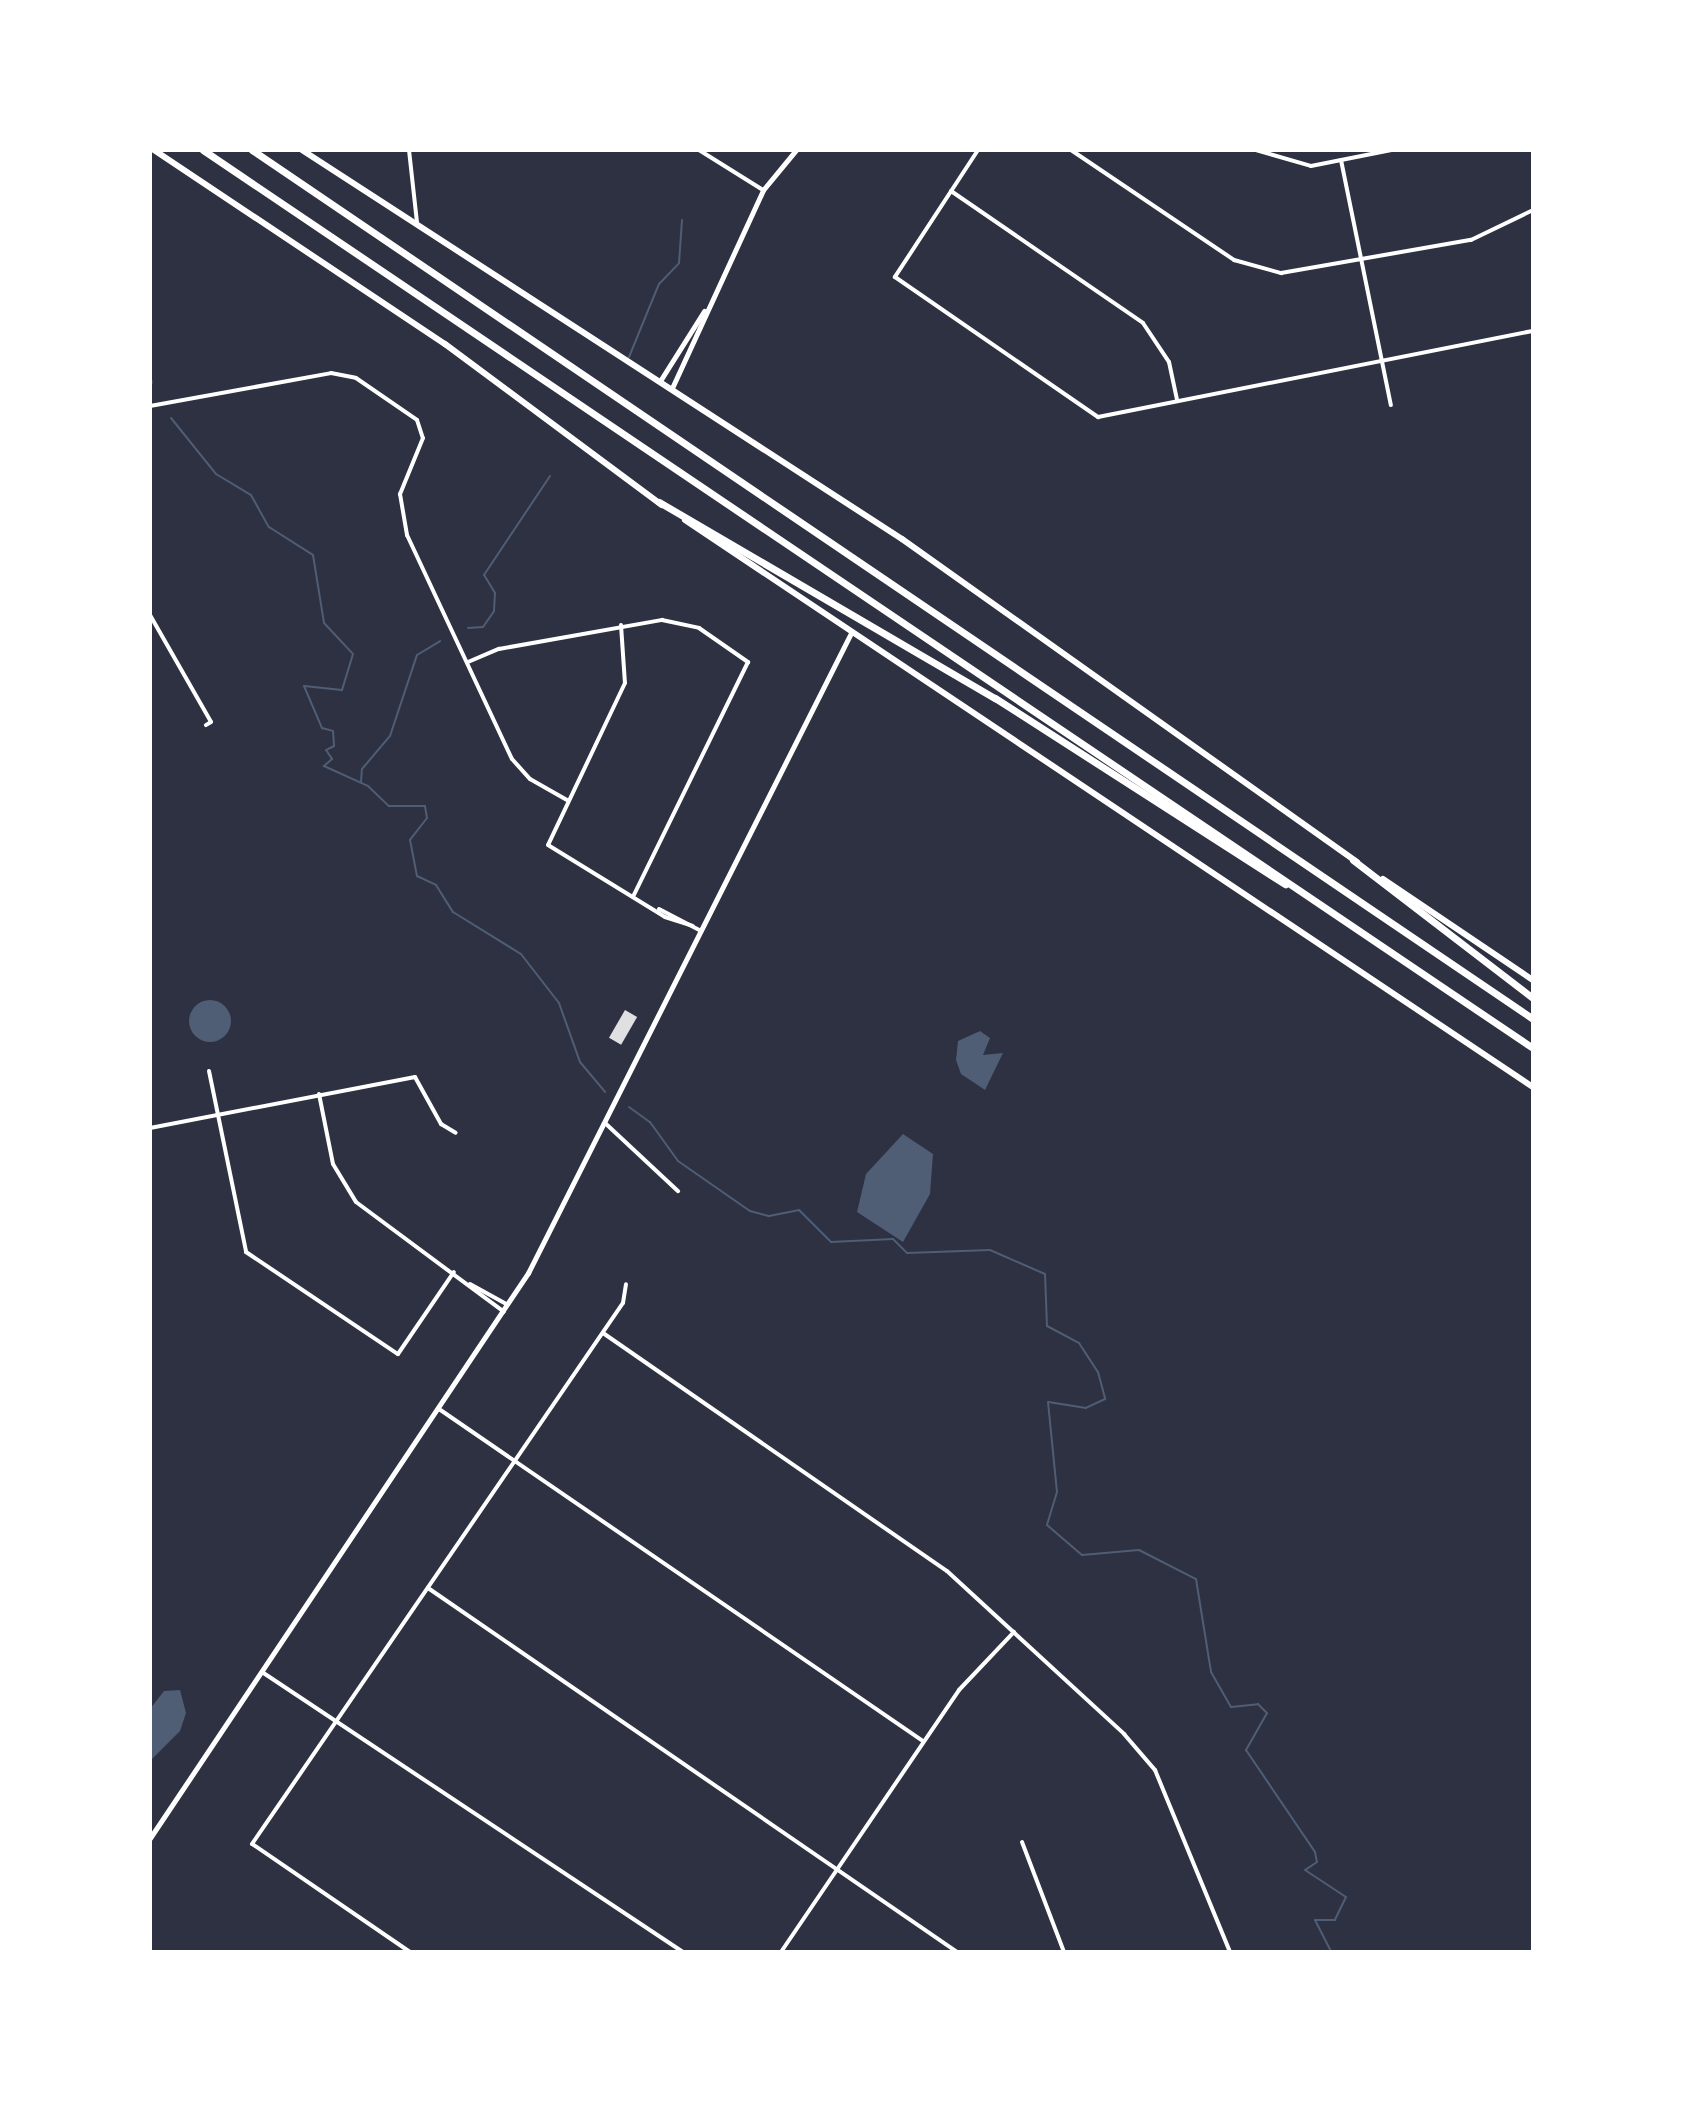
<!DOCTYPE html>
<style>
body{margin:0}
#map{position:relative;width:1683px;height:2102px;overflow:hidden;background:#2d3142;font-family:Spectral,serif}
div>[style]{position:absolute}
.water>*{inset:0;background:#4f5d75}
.round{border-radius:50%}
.stream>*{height:2px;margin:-1px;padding:0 1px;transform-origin:1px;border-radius:1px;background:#4f5d75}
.building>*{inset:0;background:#e0e0e3;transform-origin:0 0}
.minor>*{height:4px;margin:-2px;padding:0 2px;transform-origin:2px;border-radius:2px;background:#fff}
.tertiary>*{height:5px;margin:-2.5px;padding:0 2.5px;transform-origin:2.5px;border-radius:2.5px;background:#fff}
.secondary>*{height:6px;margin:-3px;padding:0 3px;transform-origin:3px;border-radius:3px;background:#fff}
.motorway>*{height:7px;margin:-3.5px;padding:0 3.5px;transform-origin:3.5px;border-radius:3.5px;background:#fff}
span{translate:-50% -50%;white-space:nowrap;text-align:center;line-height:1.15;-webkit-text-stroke:6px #fff;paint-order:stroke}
.frame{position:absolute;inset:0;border:152px solid #fff;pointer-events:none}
</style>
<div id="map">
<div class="water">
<i class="round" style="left:189px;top:1000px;width:42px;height:42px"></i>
<i style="clip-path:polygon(980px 1031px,990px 1038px,983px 1055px,1003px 1053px,985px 1090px,961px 1074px,956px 1060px,958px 1041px)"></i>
<i style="clip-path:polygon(903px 1134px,933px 1154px,930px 1194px,903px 1242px,857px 1212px,866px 1174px)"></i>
<i style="clip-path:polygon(180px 1690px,186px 1713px,180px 1731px,150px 1761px,150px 1709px,164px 1691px)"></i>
</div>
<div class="stream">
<i style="left:629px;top:357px;width:79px;rotate:-67.7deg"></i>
<i style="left:659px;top:284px;width:29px;rotate:-46deg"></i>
<i style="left:679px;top:263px;width:43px;rotate:-86deg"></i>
<i style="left:150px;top:375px;width:8px;rotate:76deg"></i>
<i style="left:171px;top:418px;width:72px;rotate:51.2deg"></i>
<i style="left:216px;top:474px;width:41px;rotate:31deg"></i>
<i style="left:251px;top:495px;width:37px;rotate:61deg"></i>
<i style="left:269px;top:527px;width:52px;rotate:32.5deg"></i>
<i style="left:313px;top:555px;width:69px;rotate:80.8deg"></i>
<i style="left:324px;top:623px;width:42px;rotate:46.9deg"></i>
<i style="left:353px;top:654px;width:38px;rotate:107deg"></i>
<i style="left:342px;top:690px;width:38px;rotate:-174deg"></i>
<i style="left:304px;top:686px;width:46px;rotate:66.8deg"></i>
<i style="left:322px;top:728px;width:11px;rotate:15deg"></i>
<i style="left:333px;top:731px;width:15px;rotate:86deg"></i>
<i style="left:334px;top:746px;width:9px;rotate:153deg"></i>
<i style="left:326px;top:750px;width:11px;rotate:56deg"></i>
<i style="left:332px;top:759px;width:11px;rotate:139deg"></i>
<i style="left:324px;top:766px;width:48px;rotate:24.4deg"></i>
<i style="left:368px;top:786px;width:29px;rotate:44deg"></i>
<i style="left:389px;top:806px;width:36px"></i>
<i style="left:425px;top:806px;width:12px;rotate:81deg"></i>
<i style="left:427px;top:818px;width:28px;rotate:128deg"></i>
<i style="left:410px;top:840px;width:37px;rotate:79deg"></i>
<i style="left:417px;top:876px;width:21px;rotate:25deg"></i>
<i style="left:436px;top:885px;width:32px;rotate:58deg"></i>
<i style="left:453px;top:912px;width:80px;rotate:31.7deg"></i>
<i style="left:521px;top:954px;width:62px;rotate:52.2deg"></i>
<i style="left:559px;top:1003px;width:63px;rotate:70.4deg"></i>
<i style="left:580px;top:1062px;width:39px;rotate:50deg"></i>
<i style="left:468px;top:628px;width:15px;rotate:-4deg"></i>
<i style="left:483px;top:627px;width:19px;rotate:-55deg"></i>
<i style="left:494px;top:611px;width:18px;rotate:-87deg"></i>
<i style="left:495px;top:593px;width:21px;rotate:-121deg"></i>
<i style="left:484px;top:575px;width:119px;rotate:-56.3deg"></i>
<i style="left:361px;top:782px;width:13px;rotate:-86deg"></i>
<i style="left:362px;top:769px;width:43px;rotate:-49.7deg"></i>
<i style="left:390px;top:736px;width:85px;rotate:-71.6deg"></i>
<i style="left:417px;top:655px;width:27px;rotate:-31deg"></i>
<i style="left:629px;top:1107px;width:26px;rotate:36deg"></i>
<i style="left:650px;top:1122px;width:48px;rotate:54.3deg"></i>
<i style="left:678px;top:1161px;width:88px;rotate:34.8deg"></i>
<i style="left:750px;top:1211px;width:20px;rotate:15deg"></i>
<i style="left:769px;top:1216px;width:31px;rotate:-11deg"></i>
<i style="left:799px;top:1210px;width:45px;rotate:45deg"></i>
<i style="left:831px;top:1242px;width:62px;rotate:-2.8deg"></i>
<i style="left:893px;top:1239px;width:20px;rotate:45deg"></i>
<i style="left:907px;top:1253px;width:83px;rotate:-2.1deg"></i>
<i style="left:990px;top:1250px;width:60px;rotate:23.6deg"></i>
<i style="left:1045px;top:1274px;width:52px;rotate:87.8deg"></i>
<i style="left:1047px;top:1326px;width:36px;rotate:28deg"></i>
<i style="left:1079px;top:1343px;width:35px;rotate:57deg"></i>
<i style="left:1098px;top:1372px;width:28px;rotate:75deg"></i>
<i style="left:1105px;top:1399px;width:21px;rotate:155deg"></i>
<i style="left:1086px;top:1408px;width:38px;rotate:-171deg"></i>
<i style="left:1048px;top:1402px;width:90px;rotate:84.3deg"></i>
<i style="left:1057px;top:1492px;width:34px;rotate:107deg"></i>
<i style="left:1047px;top:1525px;width:46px;rotate:40.6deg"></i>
<i style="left:1082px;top:1555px;width:57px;rotate:-5deg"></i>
<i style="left:1139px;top:1550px;width:64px;rotate:27deg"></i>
<i style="left:1196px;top:1579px;width:94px;rotate:80.8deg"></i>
<i style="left:1211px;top:1672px;width:40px;rotate:60.3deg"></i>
<i style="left:1231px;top:1707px;width:27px;rotate:-6deg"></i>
<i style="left:1258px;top:1704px;width:13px;rotate:45deg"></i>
<i style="left:1267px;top:1713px;width:43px;rotate:119.6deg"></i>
<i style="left:1246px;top:1750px;width:123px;rotate:55.9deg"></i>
<i style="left:1315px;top:1852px;width:10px;rotate:79deg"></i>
<i style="left:1317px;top:1862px;width:14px;rotate:146deg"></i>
<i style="left:1305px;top:1870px;width:49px;rotate:33.4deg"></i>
<i style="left:1346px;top:1897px;width:25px;rotate:116deg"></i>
<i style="left:1335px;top:1920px;width:20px;rotate:180deg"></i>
<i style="left:1315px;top:1920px;width:36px;rotate:63deg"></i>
</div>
<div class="building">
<i style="left:625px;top:1010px;width:14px;height:32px;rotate:30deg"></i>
</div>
<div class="minor">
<i style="left:409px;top:150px;width:73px;rotate:83.7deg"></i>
<i style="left:699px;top:150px;width:75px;rotate:32deg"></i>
<i style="left:978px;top:150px;width:152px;rotate:123.2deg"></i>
<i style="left:895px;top:277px;width:247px;rotate:34.6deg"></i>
<i style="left:1098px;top:417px;width:443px;rotate:-11.2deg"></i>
<i style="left:1071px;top:150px;width:197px;rotate:34deg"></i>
<i style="left:1234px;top:260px;width:49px;rotate:15.5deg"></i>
<i style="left:1281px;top:273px;width:193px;rotate:-9.9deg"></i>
<i style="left:1471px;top:240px;width:69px;rotate:-25.8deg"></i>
<i style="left:1256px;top:150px;width:57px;rotate:16.2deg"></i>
<i style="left:1311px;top:166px;width:82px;rotate:-11.3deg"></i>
<i style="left:1341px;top:160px;width:250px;rotate:78.5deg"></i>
<i style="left:951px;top:191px;width:233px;rotate:34.5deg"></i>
<i style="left:1143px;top:323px;width:47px;rotate:56.3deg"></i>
<i style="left:1169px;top:362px;width:40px;rotate:78deg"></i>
<i style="left:150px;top:406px;width:184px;rotate:-10.3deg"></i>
<i style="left:331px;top:373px;width:25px;rotate:11deg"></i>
<i style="left:356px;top:378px;width:74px;rotate:34.5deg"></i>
<i style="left:417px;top:420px;width:19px;rotate:72deg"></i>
<i style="left:423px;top:438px;width:61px;rotate:112.3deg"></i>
<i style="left:400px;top:494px;width:42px;rotate:80.3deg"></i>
<i style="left:407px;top:535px;width:247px;rotate:64.9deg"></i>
<i style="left:512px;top:759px;width:27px;rotate:48deg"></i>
<i style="left:530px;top:779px;width:43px;rotate:29.6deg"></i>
<i style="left:150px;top:615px;width:123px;rotate:60.3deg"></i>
<i style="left:211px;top:722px;width:6px;rotate:149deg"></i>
<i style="left:621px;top:625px;width:58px;rotate:86.1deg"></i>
<i style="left:625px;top:683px;width:179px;rotate:115.4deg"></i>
<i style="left:548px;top:845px;width:137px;rotate:31.6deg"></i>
<i style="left:665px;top:917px;width:29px;rotate:18deg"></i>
<i style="left:468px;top:662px;width:34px;rotate:-23deg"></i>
<i style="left:499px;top:649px;width:166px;rotate:-10.1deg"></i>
<i style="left:662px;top:620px;width:38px;rotate:12deg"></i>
<i style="left:699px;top:628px;width:60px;rotate:34.8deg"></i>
<i style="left:748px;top:662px;width:259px;rotate:116.1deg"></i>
<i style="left:659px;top:909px;width:47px;rotate:27.6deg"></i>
<i style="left:209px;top:1071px;width:185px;rotate:78.4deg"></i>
<i style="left:246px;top:1252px;width:183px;rotate:33.9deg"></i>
<i style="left:398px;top:1354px;width:99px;rotate:-55.7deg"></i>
<i style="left:319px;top:1094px;width:71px;rotate:78.7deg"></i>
<i style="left:333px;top:1164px;width:44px;rotate:58.8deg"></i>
<i style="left:356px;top:1202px;width:184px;rotate:36.6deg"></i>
<i style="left:605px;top:1123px;width:100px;rotate:43deg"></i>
<i style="left:150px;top:1128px;width:270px;rotate:-10.9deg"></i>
<i style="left:415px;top:1077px;width:54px;rotate:61deg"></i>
<i style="left:441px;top:1124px;width:17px;rotate:31deg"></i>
<i style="left:470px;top:1284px;width:43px;rotate:28.9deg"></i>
<i style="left:603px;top:1333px;width:418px;rotate:34.7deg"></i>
<i style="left:947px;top:1571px;width:241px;rotate:42.6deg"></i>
<i style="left:1124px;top:1734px;width:48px;rotate:49.3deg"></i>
<i style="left:1155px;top:1770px;width:197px;rotate:67.6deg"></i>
<i style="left:439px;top:1409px;width:587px;rotate:34.45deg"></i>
<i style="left:428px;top:1588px;width:642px;rotate:34.53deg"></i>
<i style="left:262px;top:1672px;width:506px;rotate:33.63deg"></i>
<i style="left:1022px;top:1842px;width:118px;rotate:69.1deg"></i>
<i style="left:410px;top:1952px;width:191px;rotate:-145.6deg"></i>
<i style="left:252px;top:1844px;width:656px;rotate:-55.56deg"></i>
<i style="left:623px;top:1303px;width:19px;rotate:-81deg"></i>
<i style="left:781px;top:1952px;width:317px;rotate:-55.8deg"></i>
<i style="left:959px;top:1690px;width:80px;rotate:-46.5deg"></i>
</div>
<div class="tertiary">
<i style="left:660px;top:381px;width:83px;rotate:-57.8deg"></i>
<i style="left:672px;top:388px;width:218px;rotate:-65.3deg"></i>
<i style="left:763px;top:190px;width:52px;rotate:-50.5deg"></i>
<i style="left:150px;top:1838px;width:680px;rotate:-56.22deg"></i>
<i style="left:528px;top:1273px;width:715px;rotate:-63.22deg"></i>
</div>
<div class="secondary">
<i style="left:154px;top:150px;width:350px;rotate:33.7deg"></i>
<i style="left:445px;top:344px;width:270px;rotate:36.6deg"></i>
<i style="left:302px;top:150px;width:715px;rotate:32.96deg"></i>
<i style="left:902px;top:539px;width:558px;rotate:35.37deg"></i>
<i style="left:685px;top:520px;width:1020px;rotate:33.77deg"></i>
<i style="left:1383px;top:879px;width:181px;rotate:34deg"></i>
</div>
<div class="motorway">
<i style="left:203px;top:150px;width:1605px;rotate:34.03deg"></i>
<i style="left:252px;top:150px;width:1548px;rotate:34.15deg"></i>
<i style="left:659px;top:502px;width:389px;rotate:30.3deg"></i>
<i style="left:995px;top:698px;width:345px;rotate:32.7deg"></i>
<i style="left:1353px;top:860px;width:227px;rotate:37.5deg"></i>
</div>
<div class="frame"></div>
</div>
